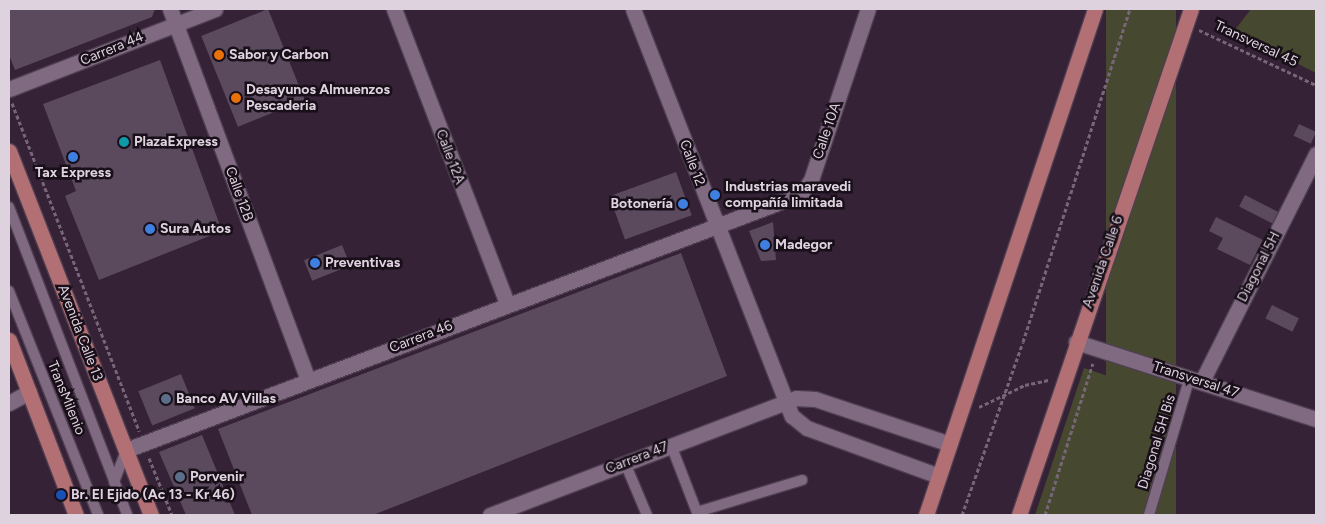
<!DOCTYPE html>
<meta charset="utf-8">
<style>
body{margin:0}
#map{position:relative;width:1325px;height:524px;overflow:hidden;background:#352237;font-family:Figtree,sans-serif}
div>[style]{position:absolute}
.green>*{inset:0;background:#464930;transform-origin:0 0}
.building>*{inset:0;background:#5b495e;transform-origin:0 0}
.path>*{height:3px;margin-top:-1.5px;transform-origin:0;background:repeating-linear-gradient(90deg,#766678 0 4px,transparent 0 6.5px)}
.roads{filter:drop-shadow(1px 0 #4e3f50) drop-shadow(-1px 0 #4e3f50) drop-shadow(0 1px #4e3f50) drop-shadow(0 -1px #4e3f50)}
.lane>*{height:10px;margin:-5px;padding:0 5px;transform-origin:5px;border-radius:5px;background:#806a82}
.street>*{height:15px;margin:-7.5px;padding:0 7.5px;transform-origin:7.5px;border-radius:7.5px;background:#806a82}
.secondary>*{height:15px;margin:-7.5px;padding:0 7.5px;transform-origin:7.5px;border-radius:7.5px;background:#806a82}
.primary>*{height:15px;margin:-7.5px;padding:0 7.5px;transform-origin:7.5px;border-radius:7.5px;background:#b26f74}
.dots>*{width:14px;height:14px;translate:-50% -50%;box-sizing:border-box;border:2px solid #180f19;border-radius:50%}
span{translate:-50% -50%;white-space:nowrap;text-align:center;line-height:1.15;-webkit-text-stroke:5px #180f19;paint-order:stroke}
.street-label{font-size:14px;color:#ded2df}
.poi-label{font-size:14px;color:#ded2df;font-weight:700}
.left{translate:0 -50%;text-align:left}
.right{translate:-100% -50%;text-align:right}
.frame{position:absolute;inset:0;border:10px solid #ded2df;pointer-events:none}
</style>
<div id="map">
<div class="green">
<i style="left:1106px;top:9px;width:70px;height:533px"></i>
<i style="clip-path:polygon(1251px 9px,1316px 9px,1316px 73px,1234px 31px)"></i>
<i style="clip-path:polygon(1084px 368px,1168px 396px,1162px 424px,1147px 420px,1116px 515px,1035px 515px)"></i>
</div>
<div class="building">
<i style="clip-path:polygon(9px 9px,155px 9px,152px 17px,15px 70px,9px 55px)"></i>
<i style="left:268px;top:9px;width:98px;height:72px;rotate:68deg"></i>
<i style="clip-path:polygon(160px 60px,222px 231px,99px 280px,65px 196px,76px 191px,43px 104px)"></i>
<i style="left:1299px;top:124px;width:19px;height:13px;rotate:25deg"></i>
<i style="left:676px;top:172px;width:46px;height:71px;rotate:70deg"></i>
<i style="left:1245px;top:195px;width:38px;height:13px;rotate:27deg"></i>
<i style="clip-path:polygon(1216px 217px,1263px 240px,1250px 265px,1217px 249px,1223px 238px,1209px 231px)"></i>
<i style="clip-path:polygon(773px 222px,776px 260px,761px 261px,749px 231px)"></i>
<i style="left:342px;top:245px;width:22px;height:41px;rotate:68deg"></i>
<i style="clip-path:polygon(681px 253px,727px 376px,373px 515px,252px 515px,218px 429px)"></i>
<i style="left:1272px;top:305px;width:30px;height:15px;rotate:26deg"></i>
<i style="left:181px;top:374px;width:37px;height:46px;rotate:68deg"></i>
<i style="clip-path:polygon(202px 435px,235px 515px,186px 515px,159px 452px)"></i>
</div>
<div class="path">
<i style="left:1199px;top:30px;width:129px;rotate:25.2deg"></i>
<i style="left:12px;top:103px;width:352px;rotate:68.8deg"></i>
<i style="left:979px;top:407px;width:51px;rotate:-25.6deg"></i>
<i style="left:1025px;top:385px;width:25px;rotate:-12deg"></i>
<i style="left:149px;top:458px;width:61px;rotate:68deg"></i>
<i style="left:962px;top:515px;width:183px;rotate:-70.6deg"></i>
<i style="left:1023px;top:342px;width:350px;rotate:-72.2deg"></i>
<i style="left:1045px;top:515px;width:159px;rotate:-72.5deg"></i>
</div>
<div class="roads">
<div class="lane">
<i style="left:9px;top:207px;width:330px;rotate:69deg"></i>
<i style="left:9px;top:291px;width:241px;rotate:68.3deg"></i>
<i style="left:671px;top:445px;width:75px;rotate:68.9deg"></i>
<i style="left:625px;top:463px;width:56px;rotate:67.1deg"></i>
<i style="left:114px;top:482px;width:34px;rotate:-69deg"></i>
<i style="left:697px;top:512px;width:110px;rotate:-16.9deg"></i>
<i style="left:1149px;top:515px;width:144px;rotate:-73.5deg"></i>
</div>
<div class="street">
<i style="left:170px;top:9px;width:396px;rotate:69.6deg"></i>
<i style="left:394px;top:9px;width:316px;rotate:69deg"></i>
<i style="left:9px;top:89px;width:221px;rotate:-21.2deg"></i>
<i style="left:1076px;top:342px;width:252px;rotate:17.8deg"></i>
<i style="left:1202px;top:381px;width:254px;rotate:-63.3deg"></i>
<i style="left:9px;top:403px;width:23px;rotate:-29deg"></i>
<i style="left:126px;top:450px;width:722px;rotate:-20.77deg"></i>
<i style="left:801px;top:194px;width:17px;rotate:-54deg"></i>
<i style="left:811px;top:180px;width:180px;rotate:-71.6deg"></i>
</div>
<div class="secondary">
<i style="left:633px;top:9px;width:437px;rotate:68.7deg"></i>
<i style="left:792px;top:416px;width:19px;rotate:39deg"></i>
<i style="left:807px;top:428px;width:140px;rotate:20deg"></i>
<i style="left:490px;top:515px;width:328px;rotate:-20.9deg"></i>
<i style="left:796px;top:398px;width:19px;rotate:3deg"></i>
<i style="left:815px;top:399px;width:142px;rotate:18.4deg"></i>
</div>
<div class="primary">
<i style="left:9px;top:151px;width:391px;rotate:68.7deg"></i>
<i style="left:9px;top:340px;width:187px;rotate:69.1deg"></i>
<i style="left:926px;top:515px;width:533px;rotate:-71.53deg"></i>
<i style="left:1019px;top:515px;width:534px;rotate:-71.23deg"></i>
</div>
</div>
<div class="dots">
<i style="left:219px;top:55px;background:#e8710a"></i>
<i style="left:236px;top:98px;background:#e8710a"></i>
<i style="left:124px;top:142px;background:#0f9aa8"></i>
<i style="left:73px;top:157px;background:#3f7fe0"></i>
<i style="left:715px;top:195px;background:#3f7fe0"></i>
<i style="left:683px;top:204px;background:#3f7fe0"></i>
<i style="left:150px;top:229px;background:#3f7fe0"></i>
<i style="left:765px;top:245px;background:#3f7fe0"></i>
<i style="left:315px;top:263px;background:#3f7fe0"></i>
<i style="left:166px;top:399px;background:#5c6f8a"></i>
<i style="left:180px;top:477px;background:#5c6f8a"></i>
<i style="left:61px;top:495px;background:#1a4fb4"></i>
</div>
<div class="street-label">
<span style="left:1256px;top:44px;rotate:25deg">Transversal 45</span>
<span style="left:112px;top:49px;rotate:-22deg">Carrera 44</span>
<span style="left:827px;top:131px;rotate:-71deg">Calle 10A</span>
<span style="left:450px;top:157px;rotate:69deg">Calle 12A</span>
<span style="left:692px;top:163px;rotate:69deg">Calle 12</span>
<span style="left:239px;top:194px;rotate:70deg">Calle 12B</span>
<span style="left:1103px;top:262px;rotate:-71deg">Avenida Calle 6</span>
<span style="left:1259px;top:267px;rotate:-63deg">Diagonal 5H</span>
<span style="left:80px;top:333px;rotate:69deg">Avenida Calle 13</span>
<span style="left:421px;top:337px;rotate:-21deg">Carrera 46</span>
<span style="left:1196px;top:380px;rotate:18deg">Transversal 47</span>
<span style="left:66px;top:398px;rotate:68deg">TransMilenio</span>
<span style="left:1157px;top:442px;rotate:-73deg">Diagonal 5H Bis</span>
<span style="left:637px;top:458px;rotate:-21deg">Carrera 47</span>
</div>
<div class="poi-label">
<span class="left" style="left:229px;top:55px">Sabor y Carbon</span>
<span class="left" style="left:246px;top:98px">Desayunos Almuenzos<br>Pescaderia</span>
<span class="left" style="left:134px;top:142px">PlazaExpress</span>
<span style="left:73px;top:173px">Tax Express</span>
<span class="left" style="left:725px;top:195px">Industrias maravedi<br>compañía limitada</span>
<span class="right" style="left:673px;top:204px">Botonería</span>
<span class="left" style="left:160px;top:229px">Sura Autos</span>
<span class="left" style="left:775px;top:245px">Madegor</span>
<span class="left" style="left:325px;top:263px">Preventivas</span>
<span class="left" style="left:176px;top:399px">Banco AV Villas</span>
<span class="left" style="left:190px;top:477px">Porvenir</span>
<span class="left" style="left:71px;top:495px">Br. El Ejido (Ac 13 - Kr 46)</span>
</div>
<div class="frame"></div>
</div>
